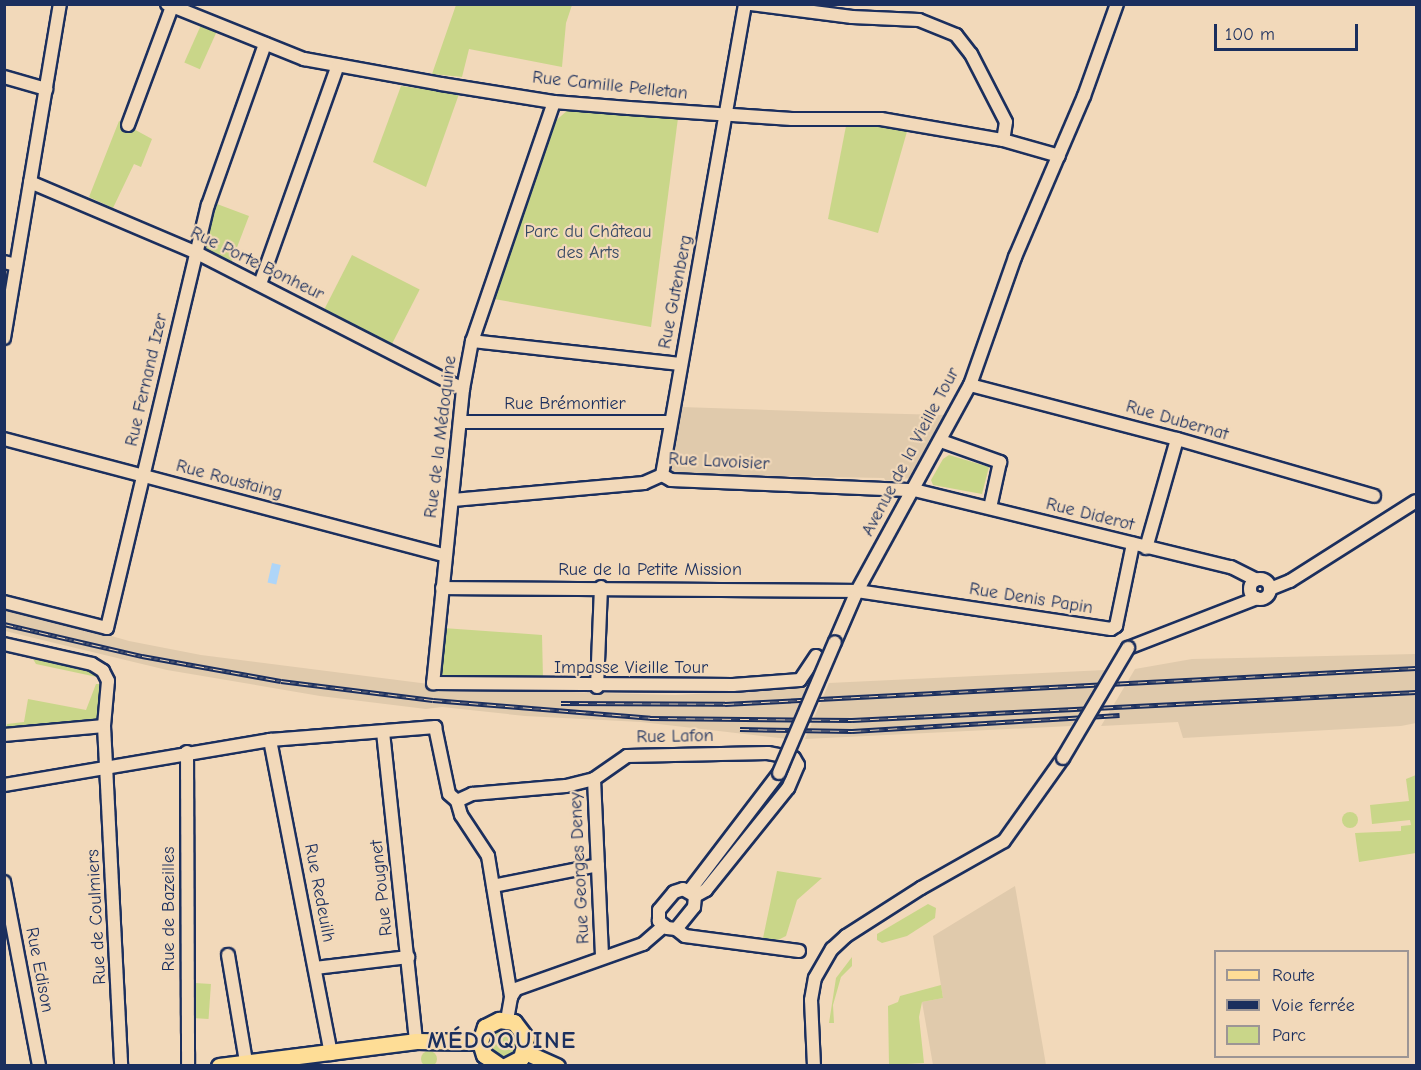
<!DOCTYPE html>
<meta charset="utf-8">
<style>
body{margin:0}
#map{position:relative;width:1421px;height:1070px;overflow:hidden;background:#f2d9ba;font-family:"Comic Neue",sans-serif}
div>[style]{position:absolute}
.built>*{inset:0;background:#e0caac}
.green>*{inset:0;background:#c9d689;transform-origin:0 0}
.round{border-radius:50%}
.water>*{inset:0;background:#aed5f8;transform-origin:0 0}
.roads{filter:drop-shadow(2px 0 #1b2f5e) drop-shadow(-2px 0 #1b2f5e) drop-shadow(0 2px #1b2f5e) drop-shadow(0 -2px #1b2f5e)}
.minor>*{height:12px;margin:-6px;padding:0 6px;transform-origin:6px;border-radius:6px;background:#f2d9ba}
.minor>.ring{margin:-6px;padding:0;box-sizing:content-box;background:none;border:12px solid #f2d9ba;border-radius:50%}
.major>*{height:15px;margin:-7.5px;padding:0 7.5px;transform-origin:7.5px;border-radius:7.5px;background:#fedd96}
.rail>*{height:5px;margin-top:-2.5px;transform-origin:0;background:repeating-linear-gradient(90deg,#f2d9ba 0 9px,#1b2f5e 0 18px);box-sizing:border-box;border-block:2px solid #1b2f5e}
.bridges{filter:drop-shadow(2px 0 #1b2f5e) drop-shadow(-2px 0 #1b2f5e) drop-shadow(0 2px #1b2f5e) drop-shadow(0 -2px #1b2f5e)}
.minor-bridge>*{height:12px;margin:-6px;padding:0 6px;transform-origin:6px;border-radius:6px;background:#f2d9ba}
span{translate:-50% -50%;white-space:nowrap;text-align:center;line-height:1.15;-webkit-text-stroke:4.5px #f2d9ba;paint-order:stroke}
.street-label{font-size:18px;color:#1b2f5e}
.park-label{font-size:18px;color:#354864}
.district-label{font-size:24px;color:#1b2f5e;font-weight:700;letter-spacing:1.5px}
.frame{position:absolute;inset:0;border:6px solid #1b2f5e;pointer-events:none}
.legend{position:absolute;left:1214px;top:950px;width:195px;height:108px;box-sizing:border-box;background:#f2d9ba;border:2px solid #9c9595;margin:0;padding:8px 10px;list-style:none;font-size:18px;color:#1b2f5e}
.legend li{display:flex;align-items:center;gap:12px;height:30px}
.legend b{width:30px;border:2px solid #9c9595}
.scale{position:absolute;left:1214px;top:24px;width:144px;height:27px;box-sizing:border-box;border:3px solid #1b2f5e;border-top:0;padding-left:8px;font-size:18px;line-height:21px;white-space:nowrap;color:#1b2f5e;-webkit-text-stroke:4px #f2d9ba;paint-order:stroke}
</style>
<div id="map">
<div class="built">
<i style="clip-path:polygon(681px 407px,826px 412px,945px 415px,910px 478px,886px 481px,884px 478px,674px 474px,670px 469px)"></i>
<i style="clip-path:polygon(4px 605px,129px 641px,201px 655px,468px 689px,675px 695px,809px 688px,788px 739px,641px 722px,525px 716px,442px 707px,426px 709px,320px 696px,167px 670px,5px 631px)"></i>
<i style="clip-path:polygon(1416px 654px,1416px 723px,1401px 726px,1183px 738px,1178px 722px,1101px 726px,1135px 669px,1192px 659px)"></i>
<i style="clip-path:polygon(1105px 670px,1071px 726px,805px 739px,829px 683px)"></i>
<i style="clip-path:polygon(1015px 886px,1046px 1065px,933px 1065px,922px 1002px,943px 998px,933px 936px)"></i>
</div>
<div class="green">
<i style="clip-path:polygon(456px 5px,572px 5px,566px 23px,562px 67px,469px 49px,462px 77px,432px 74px)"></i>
<i style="left:201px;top:25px;width:17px;height:41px;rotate:24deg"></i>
<i style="clip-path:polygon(401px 86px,459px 94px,426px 187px,373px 162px)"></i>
<i style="clip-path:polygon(568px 110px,678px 118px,651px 327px,494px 299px,554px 122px)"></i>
<i style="clip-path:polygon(119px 121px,152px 139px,141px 167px,134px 164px,113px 208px,89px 197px)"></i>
<i style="clip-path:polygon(846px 126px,908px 128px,878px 233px,828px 219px)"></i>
<i style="clip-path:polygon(217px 204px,249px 216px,231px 263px,208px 251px,205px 245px)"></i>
<i style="left:352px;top:255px;width:76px;height:62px;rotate:27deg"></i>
<i style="clip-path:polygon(949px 455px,989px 467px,982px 494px,933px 485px,931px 480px,943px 459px)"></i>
<i style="clip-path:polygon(443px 628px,542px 635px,543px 679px,439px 678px)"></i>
<i style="clip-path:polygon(33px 659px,91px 671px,97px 677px,36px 664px)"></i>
<i style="clip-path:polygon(96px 684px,100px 684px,102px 691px,96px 721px,6px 728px,7px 724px,24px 722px,28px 699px,86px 710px)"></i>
<i style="clip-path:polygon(1416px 775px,1416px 853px,1359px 862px,1355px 833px,1401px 831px,1401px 826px,1411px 825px,1410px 820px,1372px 824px,1370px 805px,1409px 801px,1406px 779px)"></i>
<i class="round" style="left:1342px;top:812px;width:16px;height:16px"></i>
<i style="clip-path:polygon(777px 871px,822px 878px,797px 900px,786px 936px,778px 940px,763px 938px)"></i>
<i style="clip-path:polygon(928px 904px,936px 908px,935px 918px,907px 936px,882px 943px,877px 940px,877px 934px)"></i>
<i style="clip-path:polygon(852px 957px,852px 966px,841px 977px,833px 1005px,834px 1023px,829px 1023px,836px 978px)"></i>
<i style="left:195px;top:983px;width:16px;height:35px;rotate:4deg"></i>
<i style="clip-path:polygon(941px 985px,943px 998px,922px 1002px,919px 1017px,924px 1063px,889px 1065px,888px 1006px,898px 1002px,900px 996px)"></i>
<i class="round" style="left:491px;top:1030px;width:26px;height:26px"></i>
<i class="round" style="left:421px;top:1051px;width:16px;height:16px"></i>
</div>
<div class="water">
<i style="left:272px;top:563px;width:9px;height:20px;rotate:13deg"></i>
</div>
<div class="roads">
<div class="minor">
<i style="left:167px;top:4px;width:148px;rotate:21.9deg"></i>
<i style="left:304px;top:59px;width:139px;rotate:10.3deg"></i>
<i style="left:441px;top:84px;width:114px;rotate:9.1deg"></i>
<i style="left:554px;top:102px;width:75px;rotate:4.6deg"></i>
<i style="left:629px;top:108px;width:163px;rotate:3.9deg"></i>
<i style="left:792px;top:119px;width:89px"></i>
<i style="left:881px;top:119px;width:124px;rotate:9.8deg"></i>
<i style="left:1003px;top:140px;width:58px;rotate:15.9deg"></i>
<i style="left:751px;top:4px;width:102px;rotate:7.3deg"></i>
<i style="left:852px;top:17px;width:67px;rotate:2.6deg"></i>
<i style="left:919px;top:20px;width:40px;rotate:22deg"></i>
<i style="left:956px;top:35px;width:24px;rotate:52deg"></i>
<i style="left:971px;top:54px;width:76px;rotate:62.8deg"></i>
<i style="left:1006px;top:122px;width:18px;rotate:99deg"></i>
<i style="left:4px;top:77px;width:44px;rotate:15.9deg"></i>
<i style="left:554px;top:102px;width:253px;rotate:108.9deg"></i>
<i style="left:472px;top:341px;width:49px;rotate:100.6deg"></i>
<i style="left:463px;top:389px;width:296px;rotate:95.8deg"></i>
<i style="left:433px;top:683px;width:300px;rotate:0.4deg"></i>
<i style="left:733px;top:685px;width:67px;rotate:-4.3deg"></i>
<i style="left:800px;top:680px;width:29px;rotate:-56deg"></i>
<i style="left:128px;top:125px;width:126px;rotate:-69.6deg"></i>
<i style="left:30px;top:182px;width:179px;rotate:23deg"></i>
<i style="left:195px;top:252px;width:301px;rotate:27.1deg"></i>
<i style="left:4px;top:262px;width:12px;rotate:14deg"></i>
<i style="left:260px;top:284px;width:232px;rotate:-70.4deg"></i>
<i style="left:4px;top:338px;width:339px;rotate:-80.5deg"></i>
<i style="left:472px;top:341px;width:208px;rotate:6.3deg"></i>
<i style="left:970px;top:385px;width:214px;rotate:14.6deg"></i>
<i style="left:1177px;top:439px;width:205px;rotate:16.1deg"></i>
<i style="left:460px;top:422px;width:211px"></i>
<i style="left:4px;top:439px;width:455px;rotate:14.8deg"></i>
<i style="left:941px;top:441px;width:63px;rotate:19.6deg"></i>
<i style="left:1000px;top:462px;width:47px;rotate:102.3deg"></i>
<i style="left:662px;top:475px;width:10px;rotate:29deg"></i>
<i style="left:671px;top:480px;width:243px;rotate:2.4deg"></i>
<i style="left:914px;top:490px;width:326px;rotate:13.7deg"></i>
<i style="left:1231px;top:567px;width:28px;rotate:27deg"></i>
<i style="left:662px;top:475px;width:478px;rotate:-80deg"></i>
<i style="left:453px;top:500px;width:192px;rotate:-5.1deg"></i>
<i style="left:644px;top:483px;width:20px;rotate:-24deg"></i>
<i style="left:1146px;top:548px;width:113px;rotate:-74.1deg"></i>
<i class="ring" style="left:1250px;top:579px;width:8px;height:8px"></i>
<i style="left:442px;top:588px;width:415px;rotate:0.4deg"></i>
<i style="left:857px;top:591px;width:257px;rotate:8.5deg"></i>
<i style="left:1111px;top:629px;width:6px;rotate:-31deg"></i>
<i style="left:1116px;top:626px;width:84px;rotate:-78.3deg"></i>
<i style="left:1270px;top:589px;width:22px;rotate:-22deg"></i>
<i style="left:1290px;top:581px;width:149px;rotate:-32.4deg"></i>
<i style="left:4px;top:602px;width:106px;rotate:14.2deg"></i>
<i style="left:107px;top:628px;width:435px;rotate:-76.6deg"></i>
<i style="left:208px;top:205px;width:171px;rotate:-70.5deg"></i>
<i style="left:835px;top:642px;width:56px;rotate:-66.7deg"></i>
<i style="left:857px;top:591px;width:235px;rotate:-61.3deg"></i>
<i style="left:970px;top:385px;width:136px;rotate:-70.6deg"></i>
<i style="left:1015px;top:257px;width:175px;rotate:-66.8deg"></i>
<i style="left:1084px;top:96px;width:98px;rotate:-70.3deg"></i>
<i style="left:4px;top:644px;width:90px;rotate:12.8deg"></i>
<i style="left:92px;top:664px;width:13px;rotate:32deg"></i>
<i style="left:103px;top:671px;width:11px;rotate:63deg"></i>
<i style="left:108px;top:681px;width:45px;rotate:95.1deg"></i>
<i style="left:104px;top:726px;width:340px;rotate:87.1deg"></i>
<i style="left:1128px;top:648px;width:138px;rotate:-21.2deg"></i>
<i style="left:597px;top:687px;width:100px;rotate:-87.7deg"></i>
<i style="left:383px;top:732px;width:311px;rotate:83.9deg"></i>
<i style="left:4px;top:735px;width:100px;rotate:-5.1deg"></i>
<i style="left:270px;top:740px;width:320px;rotate:79deg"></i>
<i style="left:187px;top:752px;width:314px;rotate:89.8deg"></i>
<i style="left:594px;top:779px;width:178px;rotate:87.4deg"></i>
<i style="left:4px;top:785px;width:270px;rotate:-9.6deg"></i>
<i style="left:270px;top:740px;width:166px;rotate:-4.5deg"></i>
<i style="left:435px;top:727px;width:68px;rotate:78.2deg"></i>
<i style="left:449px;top:794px;width:11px;rotate:41deg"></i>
<i style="left:457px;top:801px;width:15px;rotate:74deg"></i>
<i style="left:461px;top:815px;width:49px;rotate:56.6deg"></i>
<i style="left:488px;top:856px;width:143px;rotate:80.7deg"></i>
<i style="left:457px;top:801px;width:17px;rotate:-25deg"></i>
<i style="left:472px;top:794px;width:94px;rotate:-4.9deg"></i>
<i style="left:566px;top:786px;width:29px;rotate:-14deg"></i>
<i style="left:594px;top:779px;width:40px;rotate:-34.9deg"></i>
<i style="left:627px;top:756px;width:141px;rotate:-1.2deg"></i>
<i style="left:768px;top:753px;width:26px;rotate:11deg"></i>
<i style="left:794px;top:758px;width:8px;rotate:60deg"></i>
<i style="left:798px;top:765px;width:25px;rotate:113deg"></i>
<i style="left:788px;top:788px;width:131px;rotate:128.8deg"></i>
<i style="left:706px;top:890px;width:13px;rotate:151deg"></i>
<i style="left:4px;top:882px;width:187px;rotate:79.2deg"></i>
<i style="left:493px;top:886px;width:107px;rotate:-11.3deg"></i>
<i style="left:683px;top:889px;width:14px;rotate:30deg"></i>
<i style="left:695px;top:896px;width:11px;rotate:95deg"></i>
<i style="left:694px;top:907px;width:28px;rotate:129deg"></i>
<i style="left:676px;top:929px;width:9px;rotate:-174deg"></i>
<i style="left:667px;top:928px;width:11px;rotate:-139deg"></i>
<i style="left:659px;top:921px;width:11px;rotate:-90deg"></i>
<i style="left:659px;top:910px;width:23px;rotate:-50deg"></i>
<i style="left:674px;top:892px;width:9px;rotate:-18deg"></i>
<i style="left:690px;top:890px;width:147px;rotate:-52.7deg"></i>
<i style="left:676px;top:929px;width:11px;rotate:38deg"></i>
<i style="left:685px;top:936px;width:115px;rotate:7.5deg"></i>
<i style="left:228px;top:955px;width:108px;rotate:80.4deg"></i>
<i style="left:315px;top:968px;width:94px;rotate:-6.7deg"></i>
<i style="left:507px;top:1020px;width:23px;rotate:-80deg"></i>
<i style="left:511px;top:997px;width:9px;rotate:-58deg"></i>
<i style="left:516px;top:989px;width:135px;rotate:-19.5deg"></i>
<i style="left:643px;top:944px;width:28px;rotate:-41deg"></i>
<i style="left:814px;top:1066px;width:66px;rotate:-92.6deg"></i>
<i style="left:811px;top:1000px;width:22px;rotate:-80deg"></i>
<i style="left:815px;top:978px;width:34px;rotate:-60deg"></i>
<i style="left:832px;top:949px;width:19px;rotate:-43deg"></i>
<i style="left:846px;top:936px;width:89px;rotate:-32.6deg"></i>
<i style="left:921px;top:888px;width:95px;rotate:-29.5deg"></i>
<i style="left:1004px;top:841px;width:102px;rotate:-54.6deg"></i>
</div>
<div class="major">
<i style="left:525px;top:1052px;width:35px;rotate:24deg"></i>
<i style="left:219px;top:1066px;width:199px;rotate:-7.2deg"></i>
<i style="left:416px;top:1041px;width:64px;rotate:0.9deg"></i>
<i style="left:500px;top:1066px;width:19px;rotate:-145deg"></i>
<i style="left:484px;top:1055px;width:14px;rotate:-107deg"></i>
<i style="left:480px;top:1042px;width:16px;rotate:-72deg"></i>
<i style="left:485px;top:1027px;width:16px;rotate:-27deg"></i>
<i style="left:499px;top:1020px;width:15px;rotate:8deg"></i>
<i style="left:514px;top:1022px;width:20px;rotate:53deg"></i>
<i style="left:526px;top:1038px;width:21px;rotate:104deg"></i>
<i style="left:521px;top:1058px;width:18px;rotate:153deg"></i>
</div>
</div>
<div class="rail">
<i style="left:4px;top:624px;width:142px;rotate:13.1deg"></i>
<i style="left:142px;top:656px;width:141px;rotate:10.2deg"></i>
<i style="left:281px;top:681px;width:153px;rotate:7.1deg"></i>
<i style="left:433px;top:700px;width:218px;rotate:4.7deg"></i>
<i style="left:650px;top:718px;width:202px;rotate:0.6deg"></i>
<i style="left:852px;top:720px;width:565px;rotate:-2.84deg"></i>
<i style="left:561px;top:703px;width:164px;rotate:0.3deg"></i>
<i style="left:725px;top:704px;width:692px;rotate:-2.98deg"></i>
<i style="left:740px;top:729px;width:112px;rotate:1deg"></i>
<i style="left:852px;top:731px;width:268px;rotate:-3.4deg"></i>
</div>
<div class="bridges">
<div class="minor-bridge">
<i style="left:1063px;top:758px;width:128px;rotate:-59.4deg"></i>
<i style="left:779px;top:773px;width:142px;rotate:-66.9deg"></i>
</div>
</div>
<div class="street-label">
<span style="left:610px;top:86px;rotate:6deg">Rue Camille Pelletan</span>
<span style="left:257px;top:264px;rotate:26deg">Rue Porte Bonheur</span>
<span style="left:676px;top:292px;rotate:-79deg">Rue Gutenberg</span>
<span style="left:147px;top:380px;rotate:-77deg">Rue Fernand Izer</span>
<span style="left:565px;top:404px">Rue Brémontier</span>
<span style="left:1177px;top:421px;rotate:16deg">Rue Dubernat</span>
<span style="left:441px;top:437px;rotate:-83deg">Rue de la Médoquine</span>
<span style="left:911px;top:452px;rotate:-62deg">Avenue de la Vieille Tour</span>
<span style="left:719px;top:462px;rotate:3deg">Rue Lavoisier</span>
<span style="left:229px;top:480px;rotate:15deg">Rue Roustaing</span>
<span style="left:1090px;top:515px;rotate:14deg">Rue Diderot</span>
<span style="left:650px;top:570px">Rue de la Petite Mission</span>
<span style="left:1031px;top:599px;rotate:9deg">Rue Denis Papin</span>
<span style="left:631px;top:668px">Impasse Vieille Tour</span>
<span style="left:675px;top:737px;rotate:-1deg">Rue Lafon</span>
<span style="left:580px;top:868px;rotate:-93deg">Rue Georges Deney</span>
<span style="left:382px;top:888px;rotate:-96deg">Rue Pougnet</span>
<span style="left:319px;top:893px;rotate:79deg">Rue Redeuilh</span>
<span style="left:169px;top:909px;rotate:-90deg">Rue de Bazeilles</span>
<span style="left:97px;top:917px;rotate:-93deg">Rue de Coulmiers</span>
<span style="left:39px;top:970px;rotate:79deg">Rue Edison</span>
</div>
<div class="park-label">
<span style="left:588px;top:243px">Parc du Château<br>des Arts</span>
</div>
<div class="district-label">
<span style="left:502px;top:1041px">MÉDOQUINE</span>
</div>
<div class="frame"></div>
<ul class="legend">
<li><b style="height:8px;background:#fedd96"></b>Route</li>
<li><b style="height:8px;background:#1b2f5e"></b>Voie ferrée</li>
<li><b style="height:16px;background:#c9d689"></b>Parc</li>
</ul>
<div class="scale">100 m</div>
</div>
